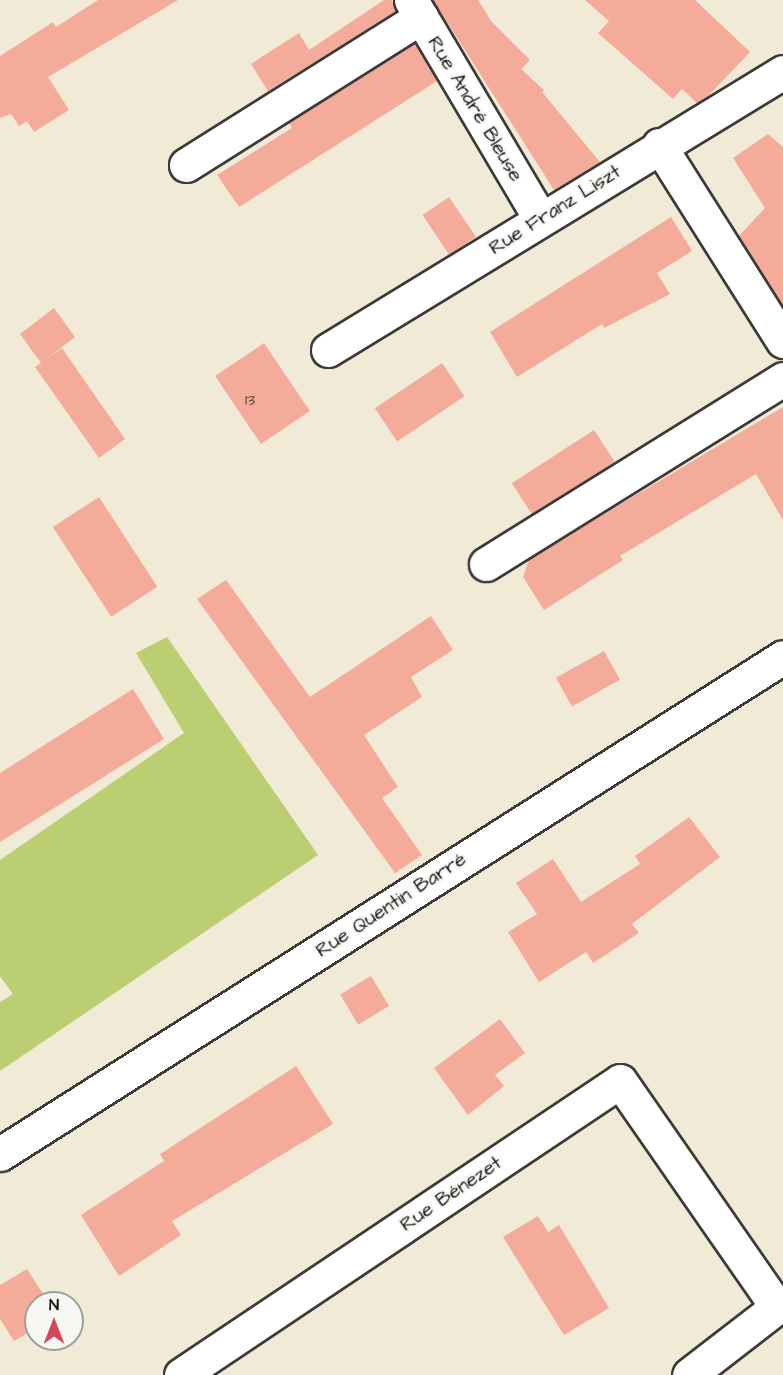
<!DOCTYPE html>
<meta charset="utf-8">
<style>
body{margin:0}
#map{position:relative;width:783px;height:1375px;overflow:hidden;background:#f1ead6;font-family:"Architects Daughter",sans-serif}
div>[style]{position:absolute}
.green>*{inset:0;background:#bbce72}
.building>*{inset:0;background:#f5ab9a;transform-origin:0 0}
.roads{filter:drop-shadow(2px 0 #3c3b38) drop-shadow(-2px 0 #3c3b38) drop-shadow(0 2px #3c3b38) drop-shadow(0 -2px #3c3b38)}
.minor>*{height:33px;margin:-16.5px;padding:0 16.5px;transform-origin:16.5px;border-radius:16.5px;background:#fff}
span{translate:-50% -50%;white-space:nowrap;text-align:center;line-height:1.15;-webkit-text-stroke:4.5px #f6f6f2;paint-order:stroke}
.number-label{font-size:16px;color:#52403c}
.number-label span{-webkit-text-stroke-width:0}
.street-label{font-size:20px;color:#1c1c1c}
.north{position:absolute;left:24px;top:1291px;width:60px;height:60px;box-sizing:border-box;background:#f6f6f2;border:2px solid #9f9f9c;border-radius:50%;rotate:0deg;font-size:16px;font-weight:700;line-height:24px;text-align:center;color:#1c1c1c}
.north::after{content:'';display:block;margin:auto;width:21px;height:27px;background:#d1495b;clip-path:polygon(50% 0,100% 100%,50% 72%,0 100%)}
</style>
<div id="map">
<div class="green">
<i style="clip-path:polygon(167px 637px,318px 855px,0 1071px,0 1002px,13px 994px,0 976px,0 860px,184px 733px,136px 653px)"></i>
</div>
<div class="building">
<i style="clip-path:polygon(98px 0,178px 0,48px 77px,69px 110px,34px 132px,27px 121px,19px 126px,11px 114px,0 118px,0 56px,53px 22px,56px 27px)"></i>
<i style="clip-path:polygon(384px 0,392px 0,396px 11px,268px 91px,251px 64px,299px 33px,309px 50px)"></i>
<i style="clip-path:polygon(433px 0,478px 0,491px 21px,530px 60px,521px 69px,544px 90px,542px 92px,600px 162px,554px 190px)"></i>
<i style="clip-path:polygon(585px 0,695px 0,750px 52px,709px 95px,697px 103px,682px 89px,673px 99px,598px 33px,609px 21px)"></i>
<i style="clip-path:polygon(415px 43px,437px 81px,239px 207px,217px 175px,292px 128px,289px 123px)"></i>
<i style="clip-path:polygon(768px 134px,783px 147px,783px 306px,739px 236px,765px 208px,733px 158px)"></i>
<i style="left:449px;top:197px;width:48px;height:32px;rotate:56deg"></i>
<i style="clip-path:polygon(671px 217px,692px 251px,657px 273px,670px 294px,604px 328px,602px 324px,517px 377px,490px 332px)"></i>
<i style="clip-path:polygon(54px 308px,75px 337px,46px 359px,62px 348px,125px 439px,99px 458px,35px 367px,41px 363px,20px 334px)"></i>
<i style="left:264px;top:343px;width:82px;height:59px;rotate:56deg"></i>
<i style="left:442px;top:363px;width:40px;height:81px;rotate:56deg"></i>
<i style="clip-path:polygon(783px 407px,783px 520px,756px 474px,620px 556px,623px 560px,544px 610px,523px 577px,529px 559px)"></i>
<i style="left:594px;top:430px;width:38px;height:98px;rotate:57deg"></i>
<i style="left:99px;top:497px;width:107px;height:55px;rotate:57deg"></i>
<i style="clip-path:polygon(226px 580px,310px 697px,431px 616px,453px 650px,411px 677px,422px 697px,364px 735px,398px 787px,382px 798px,422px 855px,395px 873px,197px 599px)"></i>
<i style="left:604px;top:651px;width:33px;height:55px;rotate:61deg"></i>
<i style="clip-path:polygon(133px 689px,164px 739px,0 842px,0 773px)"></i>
<i style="clip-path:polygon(689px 817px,720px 857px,632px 924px,639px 933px,593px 963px,586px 952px,539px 982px,508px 932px,537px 914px,516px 883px,553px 859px,581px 902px,640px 864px,635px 856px)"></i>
<i style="left:371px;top:976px;width:35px;height:36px;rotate:59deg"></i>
<i style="clip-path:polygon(500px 1019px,525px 1053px,495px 1075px,504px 1086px,468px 1115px,434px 1068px)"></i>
<i style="clip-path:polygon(296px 1066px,333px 1124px,172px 1221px,181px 1235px,119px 1276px,81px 1215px,164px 1161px,160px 1154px)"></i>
<i style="clip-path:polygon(538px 1216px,548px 1232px,559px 1225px,609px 1308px,564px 1335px,503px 1237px)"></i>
<i style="clip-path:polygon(27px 1269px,49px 1303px,36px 1303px,36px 1328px,14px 1341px,0 1319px,0 1285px)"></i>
</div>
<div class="roads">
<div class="minor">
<i style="left:411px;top:0;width:253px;rotate:59.4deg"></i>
<i style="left:659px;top:145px;width:232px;rotate:57.7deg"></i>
<i style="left:186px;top:165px;width:278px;rotate:-32.2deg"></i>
<i style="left:328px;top:350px;width:533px;rotate:-31.42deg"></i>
<i style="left:486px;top:564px;width:350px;rotate:-31.9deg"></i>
<i style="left:0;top:1154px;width:927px;rotate:-32.4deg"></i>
<i style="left:181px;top:1375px;width:528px;rotate:-33.81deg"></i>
<i style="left:620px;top:1081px;width:275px;rotate:55.2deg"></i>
<i style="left:777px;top:1307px;width:111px;rotate:142.3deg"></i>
</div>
</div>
<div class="number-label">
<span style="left:250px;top:400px">13</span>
</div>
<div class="street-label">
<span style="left:475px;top:109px;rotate:59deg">Rue André Bleuse</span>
<span style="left:555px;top:210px;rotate:-32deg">Rue Franz Liszt</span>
<span style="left:391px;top:905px;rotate:-33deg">Rue Quentin Barré</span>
<span style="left:451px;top:1194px;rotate:-34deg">Rue Bénezet</span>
</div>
<div class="north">N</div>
</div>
